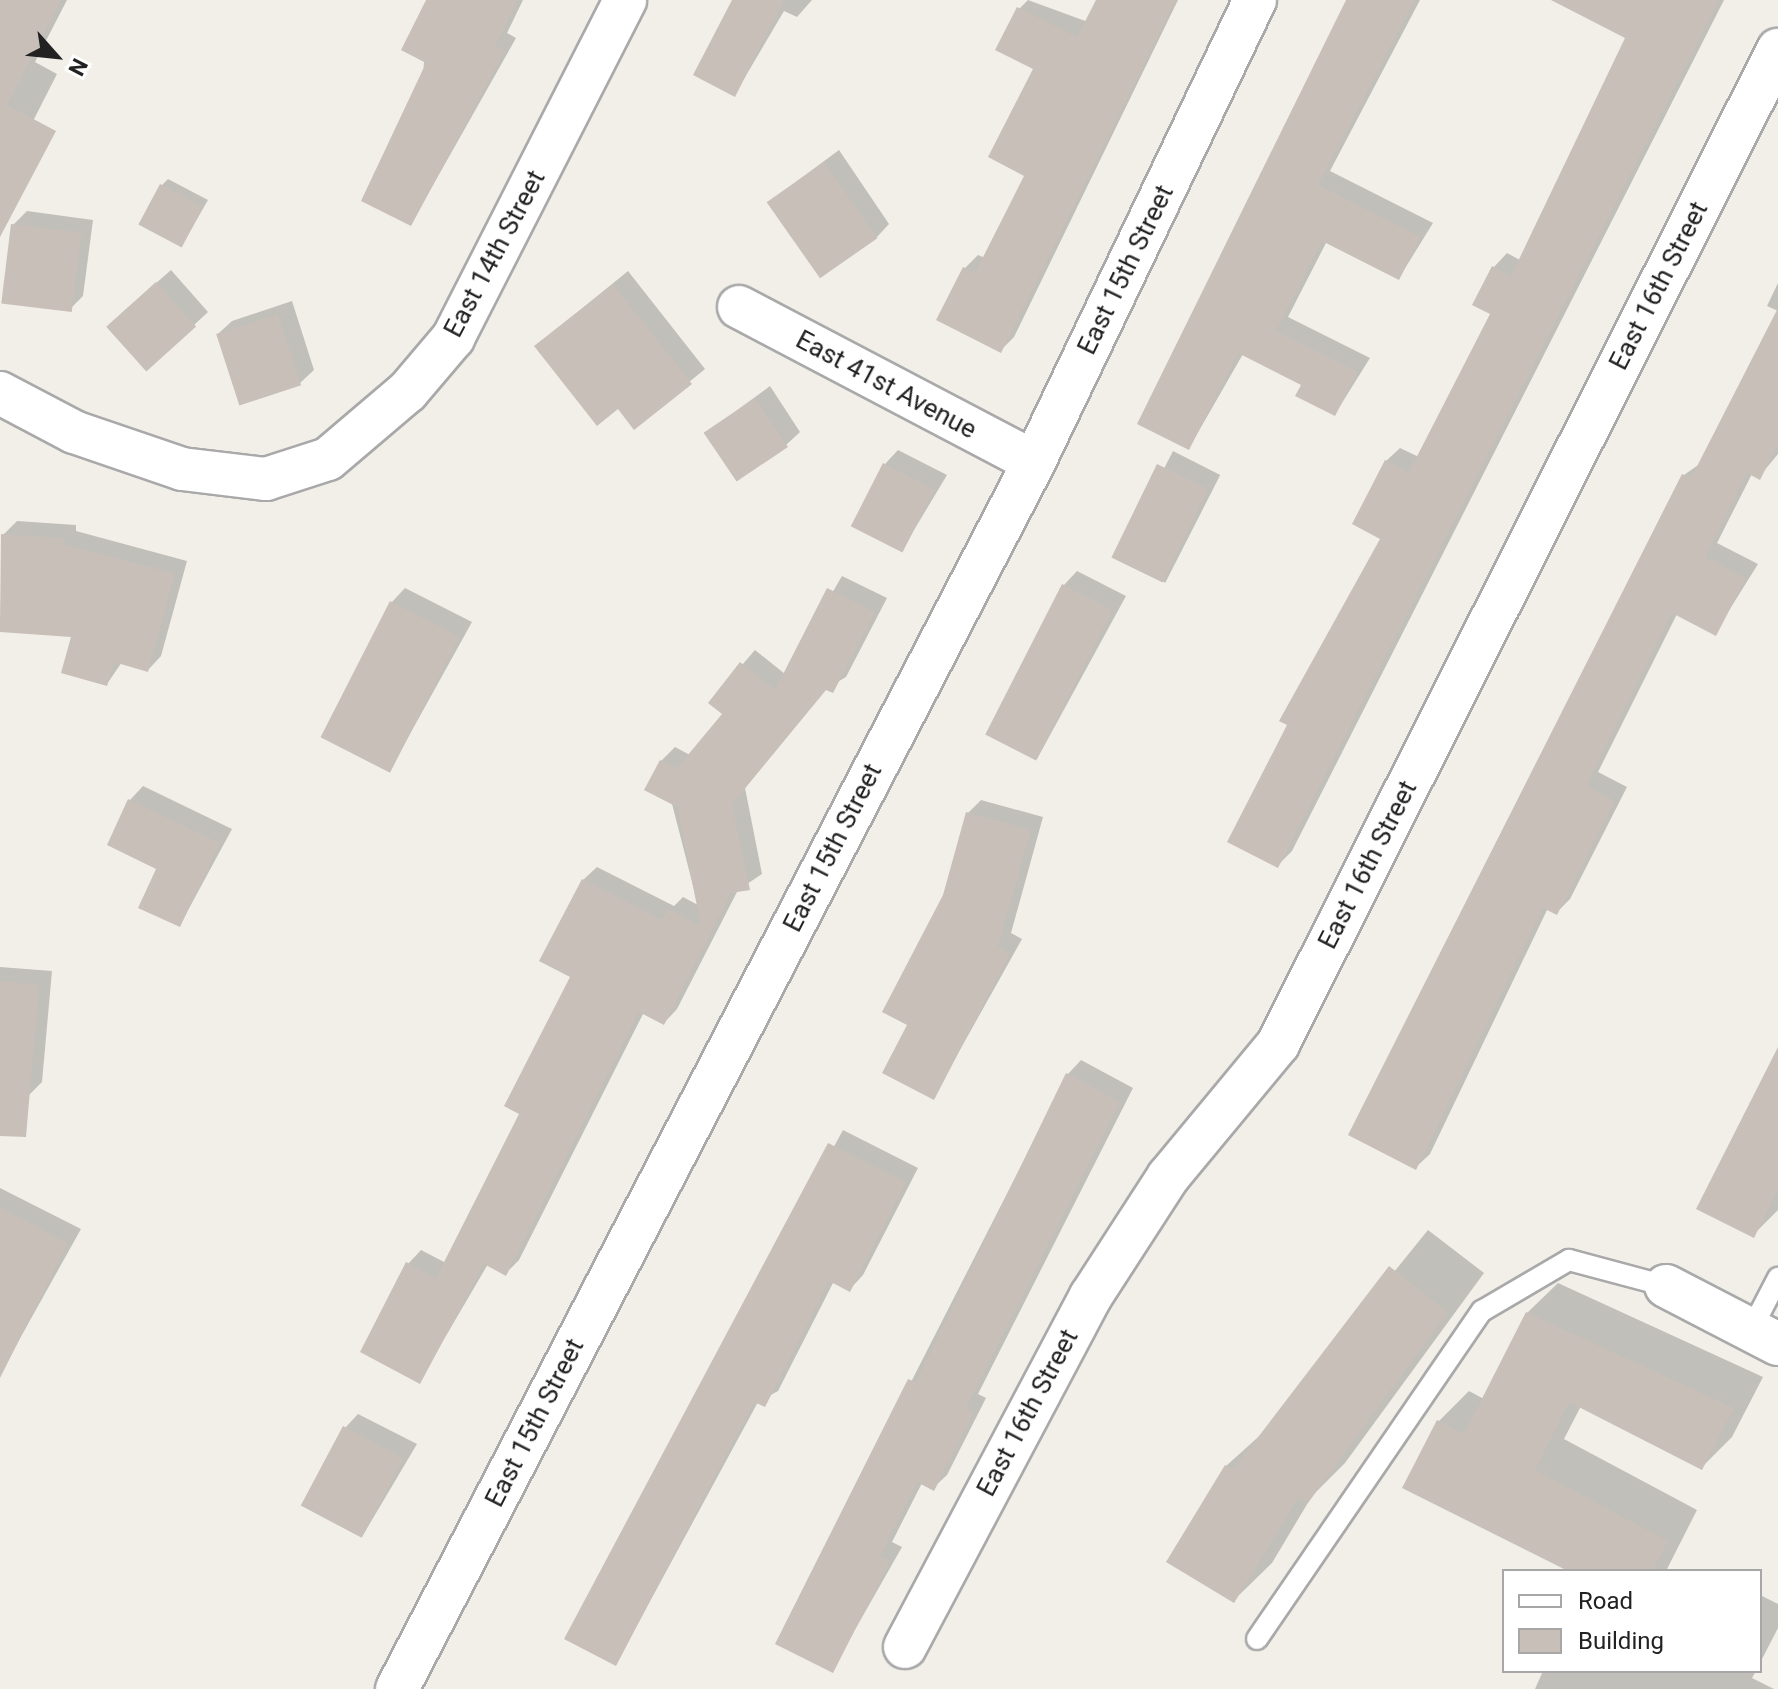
<!DOCTYPE html>
<style>
body{margin:0}
#map{position:relative;width:1778px;height:1689px;overflow:hidden;background:#f2efe9;font-family:Roboto,sans-serif}
div>[style]{position:absolute}
.shadow>*{inset:0;background:#0003;transform-origin:0 0}
.building>*{inset:0;background:#c7bfb8;transform-origin:0 0}
.roads{filter:drop-shadow(2px 0 #a9a9a9) drop-shadow(-2px 0 #a9a9a9) drop-shadow(0 2px #a9a9a9) drop-shadow(0 -2px #a9a9a9)}
.service>*{height:20px;margin:-10px;padding:0 10px;transform-origin:10px;border-radius:10px;background:#fff}
.minor>*{height:42px;margin:-21px;padding:0 21px;transform-origin:21px;border-radius:21px;background:#fff}
span{translate:-50% -50%;white-space:nowrap;text-align:center;line-height:1.15;-webkit-text-stroke:6px #fff;paint-order:stroke}
.street-label{font-size:26px;color:#222}
.legend{position:absolute;left:1502px;top:1569px;width:260px;height:104px;box-sizing:border-box;background:#fff;border:2px solid #a7a7a7;margin:0;padding:10px 14px;list-style:none;font-size:24px;color:#222}
.legend li{display:flex;align-items:center;gap:16px;height:40px}
.legend b{width:40px;border:2px solid #a7a7a7}
.north{position:absolute;left:16px;top:16px;width:80px;height:80px;-webkit-text-stroke:6px #fff;paint-order:stroke;rotate:117deg;font-size:22px;font-weight:700;line-height:32px;text-align:center;color:#222}
.north::after{content:'';display:block;margin:auto;width:28px;height:36px;background:#222;clip-path:polygon(50% 0,100% 100%,50% 72%,0 100%)}
</style>
<div id="map">
<div class="shadow">
<i style="clip-path:polygon(0 0,67px 0,35px 62px,57px 74px,0 186px)"></i>
<i style="clip-path:polygon(429px 0,523px 0,507px 33px,516px 38px,411px 224px)"></i>
<i style="clip-path:polygon(734px 0,812px 0,797px 17px,784px 11px,735px 94px)"></i>
<i style="clip-path:polygon(1028px 0,1088px 22px,1100px 0,1178px 0,1014px 337px,1001px 350px,965px 268px,978px 255px,985px 258px,1027px 175px,1036px 68px,1019px 9px)"></i>
<i style="clip-path:polygon(1348px 0,1420px 0,1330px 171px,1433px 223px,1399px 278px,1327px 241px,1288px 317px,1370px 358px,1335px 414px,1303px 384px,1243px 354px,1189px 448px)"></i>
<i style="clip-path:polygon(1606px 0,1724px 0,1292px 851px,1278px 865px,1383px 538px,1386px 461px,1400px 448px,1419px 457px,1492px 313px,1494px 267px,1507px 253px,1520px 260px,1627px 37px)"></i>
<i style="clip-path:polygon(839px 150px,889px 224px,876px 238px,769px 202px)"></i>
<i style="clip-path:polygon(168px 179px,208px 200px,182px 245px,161px 186px)"></i>
<i style="clip-path:polygon(27px 211px,93px 220px,83px 296px,69px 310px,13px 225px)"></i>
<i style="clip-path:polygon(171px 270px,208px 312px,194px 325px,122px 313px)"></i>
<i style="clip-path:polygon(628px 271px,705px 369px,634px 427px,618px 406px,536px 346px)"></i>
<i style="clip-path:polygon(1778px 283px,1778px 311px,1767px 306px)"></i>
<i style="clip-path:polygon(292px 301px,314px 370px,300px 383px,218px 334px,232px 321px)"></i>
<i style="clip-path:polygon(1778px 313px,1778px 454px,1759px 477px,1752px 474px,1717px 543px,1758px 564px,1715px 633px,1677px 614px,1598px 772px,1627px 787px,1570px 899px,1557px 912px,1548px 908px,1430px 1154px,1416px 1167px,1684px 475px,1701px 463px)"></i>
<i style="clip-path:polygon(770px 386px,800px 432px,786px 445px,706px 433px)"></i>
<i style="clip-path:polygon(898px 450px,947px 475px,902px 550px,885px 464px)"></i>
<i style="left:1173px;top:451px;width:53px;height:121px;rotate:27deg"></i>
<i style="clip-path:polygon(17px 521px,76px 525px,76px 531px,187px 561px,161px 656px,148px 670px,122px 662px,107px 684px,73px 635px,0 630px,3px 535px)"></i>
<i style="clip-path:polygon(1077px 571px,1126px 596px,1037px 759px,990px 735px,1064px 585px)"></i>
<i style="clip-path:polygon(842px 576px,887px 598px,846px 677px,827px 688px,745px 788px,762px 874px,738px 890px,677px 1009px,664px 1023px,644px 1012px,519px 1260px,506px 1273px,488px 1264px,419px 1382px,408px 1264px,421px 1250px,446px 1263px,522px 1113px,573px 976px,583px 880px,597px 867px,674px 906px,683px 897px,698px 905px,661px 761px,675px 747px,690px 755px,724px 713px,710px 702px,755px 650px,785px 674px)"></i>
<i style="clip-path:polygon(405px 588px,472px 622px,390px 770px,392px 602px)"></i>
<i style="clip-path:polygon(143px 786px,232px 829px,180px 925px,130px 800px)"></i>
<i style="clip-path:polygon(981px 800px,1043px 817px,1011px 933px,1022px 939px,933px 1098px,910px 1024px,968px 813px)"></i>
<i style="clip-path:polygon(0 967px,52px 971px,42px 1082px,29px 1095px,0 1093px)"></i>
<i style="clip-path:polygon(1778px 1054px,1778px 1210px,1753px 1235px)"></i>
<i style="clip-path:polygon(1081px 1060px,1133px 1088px,978px 1394px,986px 1398px,947px 1475px,933px 1488px,922px 1483px,892px 1542px,902px 1547px,832px 1670px,778px 1643px,1068px 1074px)"></i>
<i style="clip-path:polygon(843px 1130px,918px 1168px,863px 1275px,850px 1289px,834px 1281px,778px 1391px,758px 1402px,616px 1664px,566px 1638px)"></i>
<i style="clip-path:polygon(0 1188px,81px 1229px,9px 1358px,0 1353px)"></i>
<i style="clip-path:polygon(1428px 1230px,1484px 1273px,1345px 1463px,1312px 1496px,1272px 1563px,1234px 1600px,1226px 1466px,1266px 1430px)"></i>
<i style="clip-path:polygon(1558px 1283px,1763px 1377px,1732px 1437px,1701px 1468px,1581px 1406px,1564px 1439px,1697px 1510px,1666px 1571px,1572px 1571px,1438px 1422px,1469px 1391px,1484px 1399px,1527px 1313px)"></i>
<i style="clip-path:polygon(358px 1414px,417px 1444px,363px 1535px,345px 1428px)"></i>
<i style="clip-path:polygon(1760px 1595px,1778px 1604px,1778px 1628px,1760px 1663px)"></i>
<i style="clip-path:polygon(1543px 1671px,1756px 1671px,1752px 1678px,1774px 1689px,1535px 1689px)"></i>
</div>
<div class="building">
<i style="clip-path:polygon(0 0,61px 0,7px 105px,56px 131px,0 237px)"></i>
<i style="clip-path:polygon(426px 0,518px 0,495px 46px,505px 51px,411px 226px,361px 201px,426px 63px,401px 50px)"></i>
<i style="clip-path:polygon(732px 0,784px 0,735px 97px,693px 75px)"></i>
<i style="clip-path:polygon(1096px 0,1176px 0,1001px 353px,936px 320px,963px 267px,975px 273px,1024px 176px,988px 157px,1033px 69px,995px 50px,1017px 7px,1077px 37px)"></i>
<i style="clip-path:polygon(1346px 0,1415px 0,1318px 185px,1421px 237px,1399px 280px,1322px 241px,1276px 331px,1358px 372px,1335px 416px,1295px 396px,1301px 385px,1238px 353px,1189px 450px,1137px 424px)"></i>
<i style="clip-path:polygon(1551px 0,1719px 0,1278px 868px,1227px 842px,1287px 725px,1279px 721px,1380px 539px,1352px 524px,1385px 460px,1409px 472px,1490px 314px,1472px 305px,1492px 266px,1511px 276px,1625px 38px)"></i>
<i style="left:824px;top:162px;width:93px;height:70px;rotate:55deg"></i>
<i style="left:160px;top:184px;width:49px;height:46px;rotate:28deg"></i>
<i style="left:11px;top:224px;width:71px;height:80px;rotate:7deg"></i>
<i style="left:156px;top:282px;width:60px;height:67px;rotate:48deg"></i>
<i style="clip-path:polygon(613px 284px,692px 384px,634px 430px,618px 409px,597px 426px,534px 346px)"></i>
<i style="clip-path:polygon(1778px 308px,1778px 444px,1760px 480px,1747px 473px,1705px 557px,1746px 578px,1716px 636px,1672px 613px,1586px 786px,1615px 801px,1557px 915px,1543px 908px,1416px 1170px,1348px 1135px,1682px 474px,1691px 478px)"></i>
<i style="left:278px;top:314px;width:75px;height:65px;rotate:72deg"></i>
<i style="left:755px;top:398px;width:59px;height:62px;rotate:56deg"></i>
<i style="left:883px;top:463px;width:58px;height:71px;rotate:27deg"></i>
<i style="left:1157px;top:464px;width:57px;height:104px;rotate:26deg"></i>
<i style="clip-path:polygon(1px 534px,64px 538px,63px 544px,175px 574px,148px 672px,114px 662px,107px 686px,61px 673px,71px 637px,0 632px)"></i>
<i style="left:1062px;top:584px;width:57px;height:169px;rotate:27deg"></i>
<i style="clip-path:polygon(827px 588px,875px 612px,833px 693px,826px 690px,732px 804px,750px 890px,731px 893px,664px 1025px,639px 1012px,506px 1276px,484px 1264px,420px 1384px,360px 1352px,406px 1262px,436px 1278px,519px 1114px,504px 1106px,570px 977px,539px 961px,582px 879px,662px 920px,668px 909px,701px 926px,677px 807px,644px 790px,660px 760px,677px 768px,722px 714px,708px 703px,740px 662px,775px 690px)"></i>
<i style="left:390px;top:601px;width:78px;height:153px;rotate:27deg"></i>
<i style="clip-path:polygon(128px 799px,220px 843px,180px 927px,138px 908px,156px 869px,107px 845px)"></i>
<i style="clip-path:polygon(966px 812px,1031px 830px,998px 947px,1010px 953px,934px 1100px,882px 1073px,907px 1025px,882px 1012px,943px 895px)"></i>
<i style="clip-path:polygon(0 981px,39px 985px,26px 1137px,0 1136px)"></i>
<i style="clip-path:polygon(1778px 1047px,1778px 1189px,1754px 1238px,1696px 1209px)"></i>
<i style="clip-path:polygon(1066px 1073px,1120px 1102px,966px 1408px,974px 1412px,934px 1491px,917px 1482px,880px 1556px,890px 1561px,833px 1673px,775px 1644px,908px 1379px,916px 1382px)"></i>
<i style="clip-path:polygon(828px 1143px,906px 1182px,850px 1292px,829px 1281px,765px 1407px,754px 1402px,616px 1666px,564px 1639px)"></i>
<i style="clip-path:polygon(0 1208px,68px 1243px,0 1378px)"></i>
<i style="clip-path:polygon(1389px 1266px,1448px 1312px,1308px 1503px,1299px 1497px,1234px 1603px,1166px 1562px,1225px 1465px,1233px 1470px)"></i>
<i style="clip-path:polygon(1526px 1312px,1734px 1408px,1702px 1470px,1569px 1402px,1535px 1470px,1668px 1541px,1653px 1571px,1568px 1571px,1402px 1488px,1437px 1420px,1464px 1434px)"></i>
<i style="left:343px;top:1426px;width:69px;height:90px;rotate:28deg"></i>
</div>
<div class="roads">
<div class="service">
<i style="left:1751px;top:1330px;width:59px;rotate:-62.6deg"></i>
<i style="left:1257px;top:1639px;width:398px;rotate:-55.6deg"></i>
<i style="left:1482px;top:1311px;width:101px;rotate:-30.4deg"></i>
<i style="left:1569px;top:1260px;width:100px;rotate:15deg"></i>
</div>
<div class="minor">
<i style="left:739px;top:307px;width:333px;rotate:27.7deg"></i>
<i style="left:0;top:393px;width:84px;rotate:27.8deg"></i>
<i style="left:74px;top:432px;width:114px;rotate:18.9deg"></i>
<i style="left:182px;top:469px;width:85px;rotate:6.8deg"></i>
<i style="left:266px;top:479px;width:65px;rotate:-17.9deg"></i>
<i style="left:328px;top:459px;width:105px;rotate:-40.4deg"></i>
<i style="left:408px;top:391px;width:70px;rotate:-49.7deg"></i>
<i style="left:453px;top:338px;width:379px;rotate:-63deg"></i>
<i style="left:1666px;top:1286px;width:126px;rotate:27.4deg"></i>
<i style="left:905px;top:1647px;width:397px;rotate:-62.1deg"></i>
<i style="left:1091px;top:1296px;width:142px;rotate:-57.1deg"></i>
<i style="left:1168px;top:1177px;width:173px;rotate:-50.4deg"></i>
<i style="left:1278px;top:1044px;width:1113px;rotate:-63.3deg"></i>
<i style="left:397px;top:1689px;width:1382px;rotate:-62.56deg"></i>
<i style="left:1034px;top:462px;width:512px;rotate:-64.44deg"></i>
</div>
</div>
<div class="street-label">
<span style="left:495px;top:254px;rotate:-62deg">East 14th Street</span>
<span style="left:1126px;top:270px;rotate:-64deg">East 15th Street</span>
<span style="left:1659px;top:286px;rotate:-63deg">East 16th Street</span>
<span style="left:886px;top:385px;rotate:28deg">East 41st Avenue</span>
<span style="left:833px;top:848px;rotate:-63deg">East 15th Street</span>
<span style="left:1368px;top:865px;rotate:-63deg">East 16th Street</span>
<span style="left:1028px;top:1413px;rotate:-62deg">East 16th Street</span>
<span style="left:535px;top:1423px;rotate:-63deg">East 15th Street</span>
</div>
<ul class="legend">
<li><b style="height:10px;background:#fff"></b>Road</li>
<li><b style="height:22px;background:#c7bfb8"></b>Building</li>
</ul>
<div class="north">N</div>
</div>
